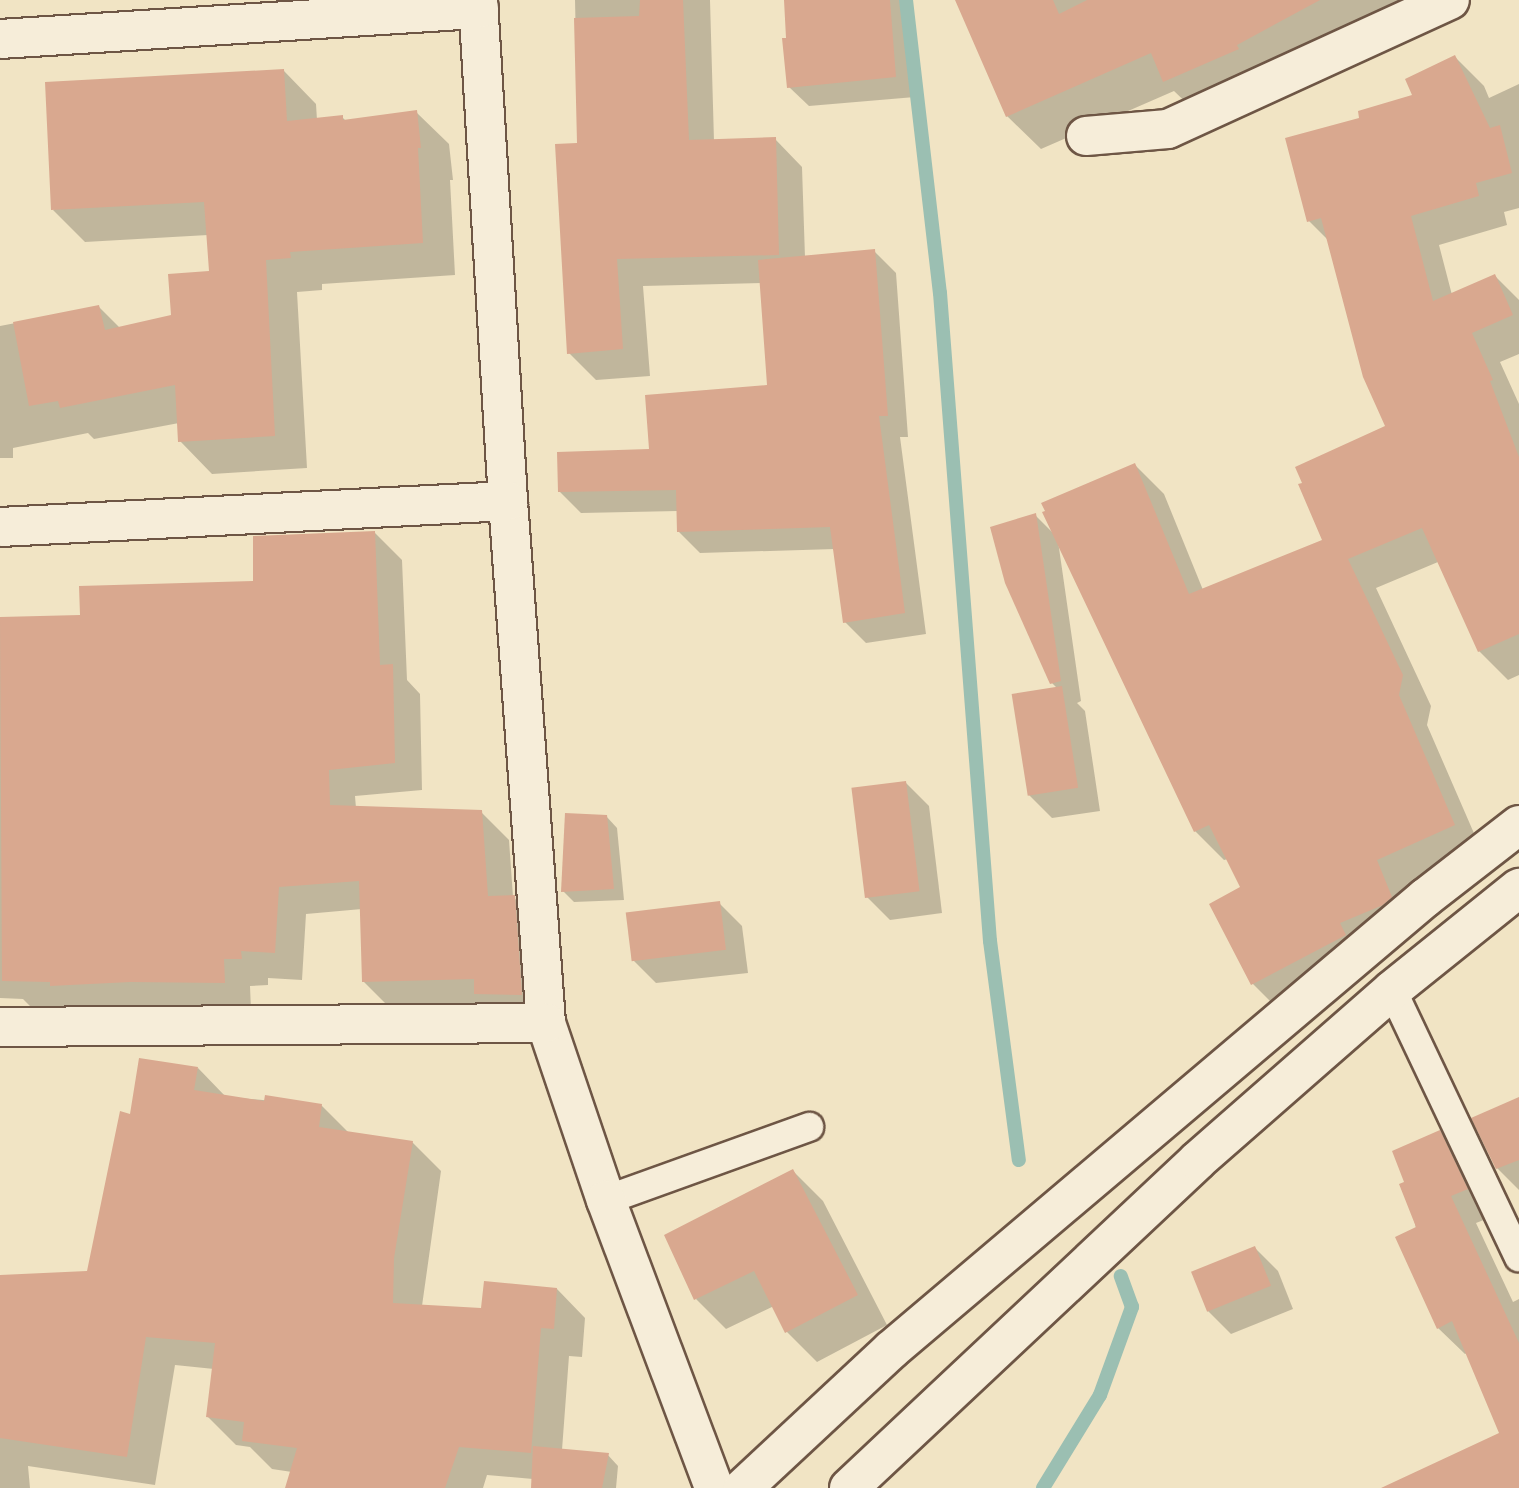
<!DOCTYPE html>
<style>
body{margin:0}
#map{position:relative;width:1519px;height:1488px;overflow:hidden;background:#f1e4c4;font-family:"IM FELL Great Primer",serif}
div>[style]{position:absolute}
.shadow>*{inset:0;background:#0003}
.stream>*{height:14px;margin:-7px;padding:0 7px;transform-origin:7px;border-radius:7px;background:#9bbfb2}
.building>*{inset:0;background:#d9a88f;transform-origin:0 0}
.roads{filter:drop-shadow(2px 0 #6e5645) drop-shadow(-2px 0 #6e5645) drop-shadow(0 2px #6e5645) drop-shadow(0 -2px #6e5645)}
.lane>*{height:28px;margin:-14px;padding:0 14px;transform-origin:14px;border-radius:14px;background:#f6edd9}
.street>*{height:38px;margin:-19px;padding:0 19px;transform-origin:19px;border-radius:19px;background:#f6edd9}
.secondary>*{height:38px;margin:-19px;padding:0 19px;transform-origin:19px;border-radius:19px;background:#f6edd9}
span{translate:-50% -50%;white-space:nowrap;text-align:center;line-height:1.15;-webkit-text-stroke:5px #f6edd9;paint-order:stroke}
</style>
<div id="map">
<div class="shadow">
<i style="clip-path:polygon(575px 0,710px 0,714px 141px,775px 139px,802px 167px,805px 257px,874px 251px,896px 273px,908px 437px,900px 437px,926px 634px,866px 643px,845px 622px,835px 549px,700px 553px,678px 531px,678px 511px,581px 513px,559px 491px,651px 451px,769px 387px,762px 283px,643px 286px,650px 376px,596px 380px,569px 353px,578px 145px)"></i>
<i style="clip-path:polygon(786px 0,907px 0,915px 97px,809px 106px,789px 87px)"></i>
<i style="clip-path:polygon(957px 0,1420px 0,1198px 114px,1174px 91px,1041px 149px,1007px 116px)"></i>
<i style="clip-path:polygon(1455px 57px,1484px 86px,1489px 98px,1519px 84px,1519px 208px,1504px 212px,1507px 225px,1439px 245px,1452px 295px,1495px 276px,1519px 300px,1519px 354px,1500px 362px,1519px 404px,1519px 675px,1508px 680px,1479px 651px,1438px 562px,1376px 588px,1431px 706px,1427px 725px,1483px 854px,1405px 889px,1420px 927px,1282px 1013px,1253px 984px,1242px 888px,1228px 859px,1224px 860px,1195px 831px,1058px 541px,1081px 701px,1077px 703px,1085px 711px,1100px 811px,1052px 818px,1029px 795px,1058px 689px,1052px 683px,1035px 515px,1054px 534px,1135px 465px,1164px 494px,1203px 590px,1324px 540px,1387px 427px,1329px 241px,1309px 221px,1361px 120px,1415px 96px)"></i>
<i style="clip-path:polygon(284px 71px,316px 104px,317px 120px,342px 117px,346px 121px,416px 112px,449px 144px,453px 180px,450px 180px,455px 275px,322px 284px,322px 290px,297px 292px,307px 468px,212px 474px,180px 441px,179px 423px,94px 439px,88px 433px,13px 448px,13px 458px,0 458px,0 326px,99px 307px,120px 328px,172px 316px,211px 273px,208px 235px,85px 242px,53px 210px)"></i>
<i style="clip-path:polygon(374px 532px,402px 560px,407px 680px,420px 694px,422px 790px,355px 796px,356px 808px,481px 812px,509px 840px,513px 897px,542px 924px,548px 1022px,391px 1009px,363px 981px,362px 909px,306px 914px,302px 980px,268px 978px,268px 985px,250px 986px,251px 1010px,32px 1008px,23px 999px,0 998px,0 618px,81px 617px,255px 582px)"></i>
<i style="clip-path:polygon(906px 783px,929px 806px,942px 913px,890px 920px,867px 897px)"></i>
<i style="clip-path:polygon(606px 816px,617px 828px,624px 900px,574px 902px,563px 891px)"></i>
<i style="clip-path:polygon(719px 903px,742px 926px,748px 973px,656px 983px,633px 960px)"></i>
<i style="clip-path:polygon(198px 1068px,226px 1097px,321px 1105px,349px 1133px,412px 1142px,441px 1171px,422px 1306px,483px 1309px,557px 1289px,585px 1318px,582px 1357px,569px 1356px,562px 1450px,607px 1454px,618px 1466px,616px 1488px,532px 1488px,533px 1479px,487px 1475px,483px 1488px,287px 1488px,292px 1472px,272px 1469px,250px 1447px,236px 1445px,207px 1416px,214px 1369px,175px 1365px,155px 1485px,28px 1466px,30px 1488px,0 1488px,0 1277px,88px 1273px,132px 1116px)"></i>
<i style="clip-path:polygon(1519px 1099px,1519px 1190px,1497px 1168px)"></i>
<i style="clip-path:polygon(1440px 1132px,1467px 1159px,1494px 1216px,1476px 1223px,1513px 1302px,1519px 1299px,1519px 1488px,1387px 1488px,1502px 1434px,1467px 1353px,1465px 1354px,1438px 1328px,1406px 1183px)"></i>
<i style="clip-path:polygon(793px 1171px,823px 1201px,887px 1325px,817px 1362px,787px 1332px,774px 1306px,726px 1329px,696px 1299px)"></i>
<i style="clip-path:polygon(1255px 1248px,1278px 1271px,1293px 1309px,1231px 1334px,1208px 1311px)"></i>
</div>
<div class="stream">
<i style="left:906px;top:0;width:295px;rotate:83.4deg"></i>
<i style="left:940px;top:293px;width:650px;rotate:85.59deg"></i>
<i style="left:990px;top:941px;width:221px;rotate:82.5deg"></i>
<i style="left:1043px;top:1488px;width:109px;rotate:-58.5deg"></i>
<i style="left:1100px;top:1395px;width:94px;rotate:-70deg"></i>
<i style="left:1132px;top:1307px;width:33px;rotate:-110deg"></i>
</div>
<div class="building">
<i style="clip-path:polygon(640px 0,683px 0,689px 140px,776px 137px,779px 255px,617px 259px,623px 349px,567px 354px,555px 144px,577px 143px,574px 18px,639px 16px)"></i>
<i style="clip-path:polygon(784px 0,890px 0,896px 77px,787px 88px,782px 38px,786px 38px)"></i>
<i style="clip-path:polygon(955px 0,1053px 0,1059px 14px,1087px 0,1320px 0,1237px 45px,1239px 49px,1163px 82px,1151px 53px,1006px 117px)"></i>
<i style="clip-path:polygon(1455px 55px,1490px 128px,1500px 125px,1512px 173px,1476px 183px,1479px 196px,1411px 216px,1433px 301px,1495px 274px,1513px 315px,1472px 333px,1493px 380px,1490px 381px,1519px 457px,1519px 634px,1478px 652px,1422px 528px,1348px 559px,1403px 675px,1399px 695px,1455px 825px,1377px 860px,1392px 897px,1383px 905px,1340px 923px,1346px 935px,1251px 985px,1209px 904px,1240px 887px,1209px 825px,1194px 832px,1042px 512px,1045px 511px,1041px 503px,1135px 463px,1189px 594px,1322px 540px,1298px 484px,1302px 483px,1295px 467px,1385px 426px,1363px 377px,1321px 218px,1307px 222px,1285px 138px,1359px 118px,1358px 111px,1412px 95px,1405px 79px)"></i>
<i style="clip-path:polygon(284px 69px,287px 121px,343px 115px,343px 120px,417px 110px,421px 148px,418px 148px,423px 243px,290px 252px,291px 258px,266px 260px,275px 436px,178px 442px,175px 385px,60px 408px,58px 401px,29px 406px,13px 322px,99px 305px,105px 330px,171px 315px,168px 274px,209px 271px,204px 202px,51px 210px,45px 82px)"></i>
<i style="clip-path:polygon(875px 249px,888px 416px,879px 416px,905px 613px,843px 623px,830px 527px,677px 532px,676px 490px,558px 492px,557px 452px,649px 449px,645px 395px,767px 385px,758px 260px)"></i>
<i style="clip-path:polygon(1036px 513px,1061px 681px,1050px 684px,1005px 583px,990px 527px)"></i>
<i style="clip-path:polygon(375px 531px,380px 665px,393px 664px,395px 763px,329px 770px,330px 805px,482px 810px,488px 896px,515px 895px,522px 995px,474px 994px,474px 979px,362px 982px,359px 881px,279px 887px,275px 953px,241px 951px,242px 959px,224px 959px,225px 983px,130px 982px,50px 986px,50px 982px,2px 981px,0 617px,80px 615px,79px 586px,253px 581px,253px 536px)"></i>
<i style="left:1062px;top:686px;width:103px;height:51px;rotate:81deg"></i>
<i style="left:906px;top:781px;width:111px;height:55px;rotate:83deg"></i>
<i style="clip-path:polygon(565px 813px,607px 815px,614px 889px,561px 892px)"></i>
<i style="left:720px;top:901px;width:49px;height:95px;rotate:83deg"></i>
<i style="clip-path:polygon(139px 1058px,198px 1067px,194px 1090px,264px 1101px,265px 1095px,322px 1104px,319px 1127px,413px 1141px,394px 1258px,393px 1303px,481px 1308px,484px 1281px,557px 1288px,554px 1329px,541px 1328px,531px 1453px,459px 1447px,445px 1488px,285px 1488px,297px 1448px,242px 1441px,244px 1422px,206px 1417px,215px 1343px,146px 1337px,127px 1457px,0 1438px,0 1275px,87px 1271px,120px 1111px,130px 1114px)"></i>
<i style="clip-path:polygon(1519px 1097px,1519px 1160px,1496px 1169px,1471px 1118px)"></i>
<i style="clip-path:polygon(1440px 1130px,1468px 1189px,1451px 1196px,1519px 1343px,1519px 1488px,1381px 1488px,1499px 1433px,1452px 1321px,1437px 1329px,1395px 1237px,1416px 1227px,1399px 1184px,1404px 1182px,1392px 1151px)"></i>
<i style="clip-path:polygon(793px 1169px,858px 1295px,785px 1333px,754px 1271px,694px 1300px,664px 1235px)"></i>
<i style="left:1255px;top:1246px;width:43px;height:69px;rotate:68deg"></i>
<i style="clip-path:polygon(533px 1446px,609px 1453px,602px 1488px,531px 1488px)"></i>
</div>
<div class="roads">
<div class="lane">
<i style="left:1392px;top:990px;width:296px;rotate:64.6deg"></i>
<i style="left:606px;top:1200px;width:216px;rotate:-19.8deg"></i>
</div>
<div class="street">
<i style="left:478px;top:0;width:502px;rotate:86.57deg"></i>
<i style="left:508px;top:501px;width:523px;rotate:85.84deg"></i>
<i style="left:546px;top:1023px;width:187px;rotate:71.3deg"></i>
<i style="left:606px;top:1200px;width:308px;rotate:69.4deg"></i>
<i style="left:0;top:39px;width:480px;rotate:-3.6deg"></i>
<i style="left:1086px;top:136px;width:82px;rotate:-4.9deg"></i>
<i style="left:1168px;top:129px;width:310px;rotate:-24.6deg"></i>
<i style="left:0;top:527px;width:509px;rotate:-2.93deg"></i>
<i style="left:0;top:1027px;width:546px;rotate:-0.42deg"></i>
</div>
<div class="secondary">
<i style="left:743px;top:1488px;width:202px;rotate:-43deg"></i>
<i style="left:891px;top:1350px;width:700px;rotate:-40.25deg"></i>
<i style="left:1425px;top:898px;width:119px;rotate:-37.8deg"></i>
<i style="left:849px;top:1488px;width:478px;rotate:-43.2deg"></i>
<i style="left:1197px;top:1161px;width:259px;rotate:-41.2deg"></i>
<i style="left:1392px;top:990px;width:163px;rotate:-38.8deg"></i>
</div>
</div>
</div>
